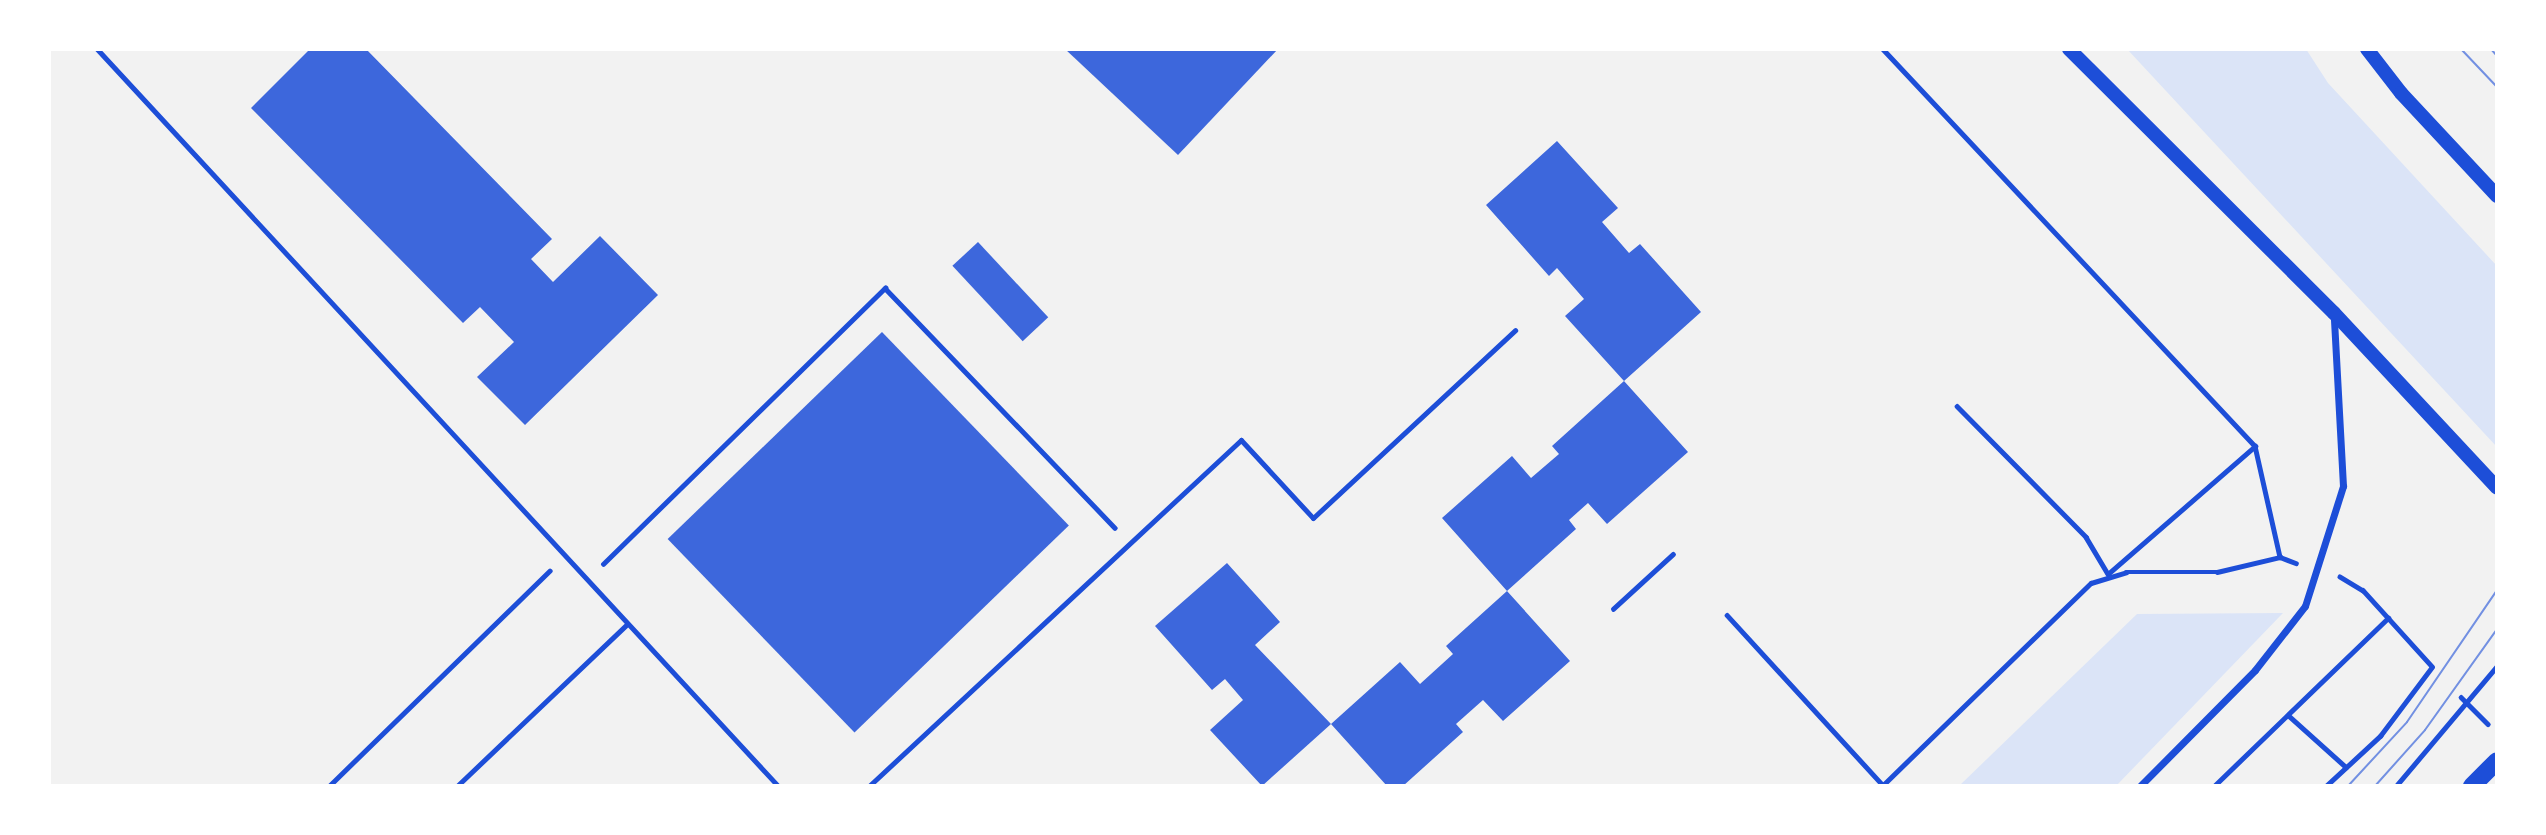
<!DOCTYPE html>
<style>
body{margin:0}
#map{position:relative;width:2546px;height:835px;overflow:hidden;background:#f2f2f2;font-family:Spectral,serif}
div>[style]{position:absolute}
.green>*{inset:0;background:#dbe4f7}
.building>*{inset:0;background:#3d67dc;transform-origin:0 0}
.path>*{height:4.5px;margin:-2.25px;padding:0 2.25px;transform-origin:2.25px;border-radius:2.25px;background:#1d4ed8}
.service>*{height:5px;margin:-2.5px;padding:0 2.5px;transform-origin:2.5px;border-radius:2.5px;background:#1d4ed8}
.minor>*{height:7px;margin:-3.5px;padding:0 3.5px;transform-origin:3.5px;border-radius:3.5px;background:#1d4ed8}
.secondary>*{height:14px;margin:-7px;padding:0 7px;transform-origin:7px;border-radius:7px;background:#1d4ed8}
.primary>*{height:18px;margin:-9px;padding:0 9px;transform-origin:9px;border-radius:9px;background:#1d4ed8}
.tram>*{height:2px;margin:-1px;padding:0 1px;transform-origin:1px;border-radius:1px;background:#7290e2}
span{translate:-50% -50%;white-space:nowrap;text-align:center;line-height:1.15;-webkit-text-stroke:7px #fff;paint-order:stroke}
.frame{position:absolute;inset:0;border:51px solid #fff;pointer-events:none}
</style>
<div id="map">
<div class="green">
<i style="clip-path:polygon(2127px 49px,2306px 49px,2328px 83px,2497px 266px,2497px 447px)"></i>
<i style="clip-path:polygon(2283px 613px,2116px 786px,1959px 786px,2137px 614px)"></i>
</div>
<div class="building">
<i style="clip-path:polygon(310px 49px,366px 49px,552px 239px,531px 259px,553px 282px,600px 236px,658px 295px,525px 425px,477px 377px,514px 342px,480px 307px,463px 323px,251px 108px)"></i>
<i style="clip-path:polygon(1065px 49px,1278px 49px,1178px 155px)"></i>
<i style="clip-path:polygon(1557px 141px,1618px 208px,1602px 222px,1629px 253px,1640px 244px,1701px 312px,1624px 381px,1565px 316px,1584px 299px,1557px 268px,1549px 276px,1486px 205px)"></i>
<i style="left:978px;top:242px;width:103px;height:35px;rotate:47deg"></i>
<i style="left:882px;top:332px;width:269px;height:298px;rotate:46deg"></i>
<i style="clip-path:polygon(1624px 381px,1688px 452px,1607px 524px,1588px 503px,1569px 520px,1576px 529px,1507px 591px,1570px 661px,1503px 721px,1483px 700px,1456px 724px,1463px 732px,1403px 786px,1387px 786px,1331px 724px,1400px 662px,1420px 684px,1453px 654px,1446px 646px,1507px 591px,1442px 518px,1512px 456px,1531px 478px,1559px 454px,1552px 446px)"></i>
<i style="clip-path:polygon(1227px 563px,1280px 622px,1255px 645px,1331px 724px,1262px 786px,1210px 730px,1243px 700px,1225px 679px,1212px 690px,1155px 626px)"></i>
</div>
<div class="path">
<i style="left:1883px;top:49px;width:544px;rotate:46.86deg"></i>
<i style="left:2255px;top:446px;width:114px;rotate:77.3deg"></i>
<i style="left:1957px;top:406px;width:184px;rotate:45.4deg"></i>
<i style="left:2086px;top:537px;width:43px;rotate:59.3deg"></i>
<i style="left:2108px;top:574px;width:195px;rotate:-41deg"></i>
<i style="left:603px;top:564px;width:395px;rotate:-44.4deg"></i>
<i style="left:885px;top:288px;width:332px;rotate:46.2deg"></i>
<i style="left:1613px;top:609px;width:81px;rotate:-42.5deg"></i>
<i style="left:1727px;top:615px;width:231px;rotate:47.5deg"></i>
<i style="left:2461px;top:697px;width:38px;rotate:45deg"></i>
<i style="left:2288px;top:715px;width:78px;rotate:41.9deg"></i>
<i style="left:329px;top:786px;width:308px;rotate:-44.3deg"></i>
<i style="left:1882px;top:786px;width:291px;rotate:-44.2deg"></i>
<i style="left:2091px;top:583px;width:37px;rotate:-17deg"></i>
<i style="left:2126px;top:572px;width:91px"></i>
<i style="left:2217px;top:572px;width:65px;rotate:-13.4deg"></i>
<i style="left:2280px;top:557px;width:17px;rotate:21deg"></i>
<i style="left:2214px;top:786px;width:242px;rotate:-44deg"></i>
<i style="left:2326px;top:786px;width:74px;rotate:-42.8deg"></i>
<i style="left:2380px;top:736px;width:86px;rotate:-53deg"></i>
<i style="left:2432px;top:667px;width:103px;rotate:-132.2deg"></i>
<i style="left:2363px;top:591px;width:27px;rotate:-149deg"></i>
<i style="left:2396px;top:786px;width:157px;rotate:-49.9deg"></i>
</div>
<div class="service">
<i style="left:97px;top:49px;width:1003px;rotate:47.26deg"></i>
<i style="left:457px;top:786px;width:233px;rotate:-43.6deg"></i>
<i style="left:869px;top:786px;width:508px;rotate:-42.93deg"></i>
<i style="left:1241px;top:440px;width:106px;rotate:47.3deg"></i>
<i style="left:1313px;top:518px;width:276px;rotate:-42.9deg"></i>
</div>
<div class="minor">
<i style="left:2140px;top:786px;width:163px;rotate:-45.2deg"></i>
<i style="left:2255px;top:670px;width:81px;rotate:-52deg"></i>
<i style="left:2305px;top:606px;width:126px;rotate:-72.4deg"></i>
<i style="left:2343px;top:486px;width:168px;rotate:-93.1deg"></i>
</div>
<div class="secondary">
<i style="left:2069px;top:49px;width:374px;rotate:44.9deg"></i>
<i style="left:2334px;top:313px;width:239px;rotate:47deg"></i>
<i style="left:2367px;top:49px;width:56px;rotate:52.3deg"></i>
<i style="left:2401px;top:93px;width:141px;rotate:47deg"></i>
</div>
<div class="primary">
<i style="left:2472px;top:786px;width:35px;rotate:-45deg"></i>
</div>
<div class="tram">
<i style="left:2461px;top:49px;width:52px;rotate:46.5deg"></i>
<i style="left:2491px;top:49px;width:9px;rotate:49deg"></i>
<i style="left:2348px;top:786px;width:87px;rotate:-47.3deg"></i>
<i style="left:2407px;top:722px;width:160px;rotate:-55.7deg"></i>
<i style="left:2375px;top:786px;width:75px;rotate:-48.2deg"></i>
<i style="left:2425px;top:730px;width:124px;rotate:-54.5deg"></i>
</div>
<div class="frame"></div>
</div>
